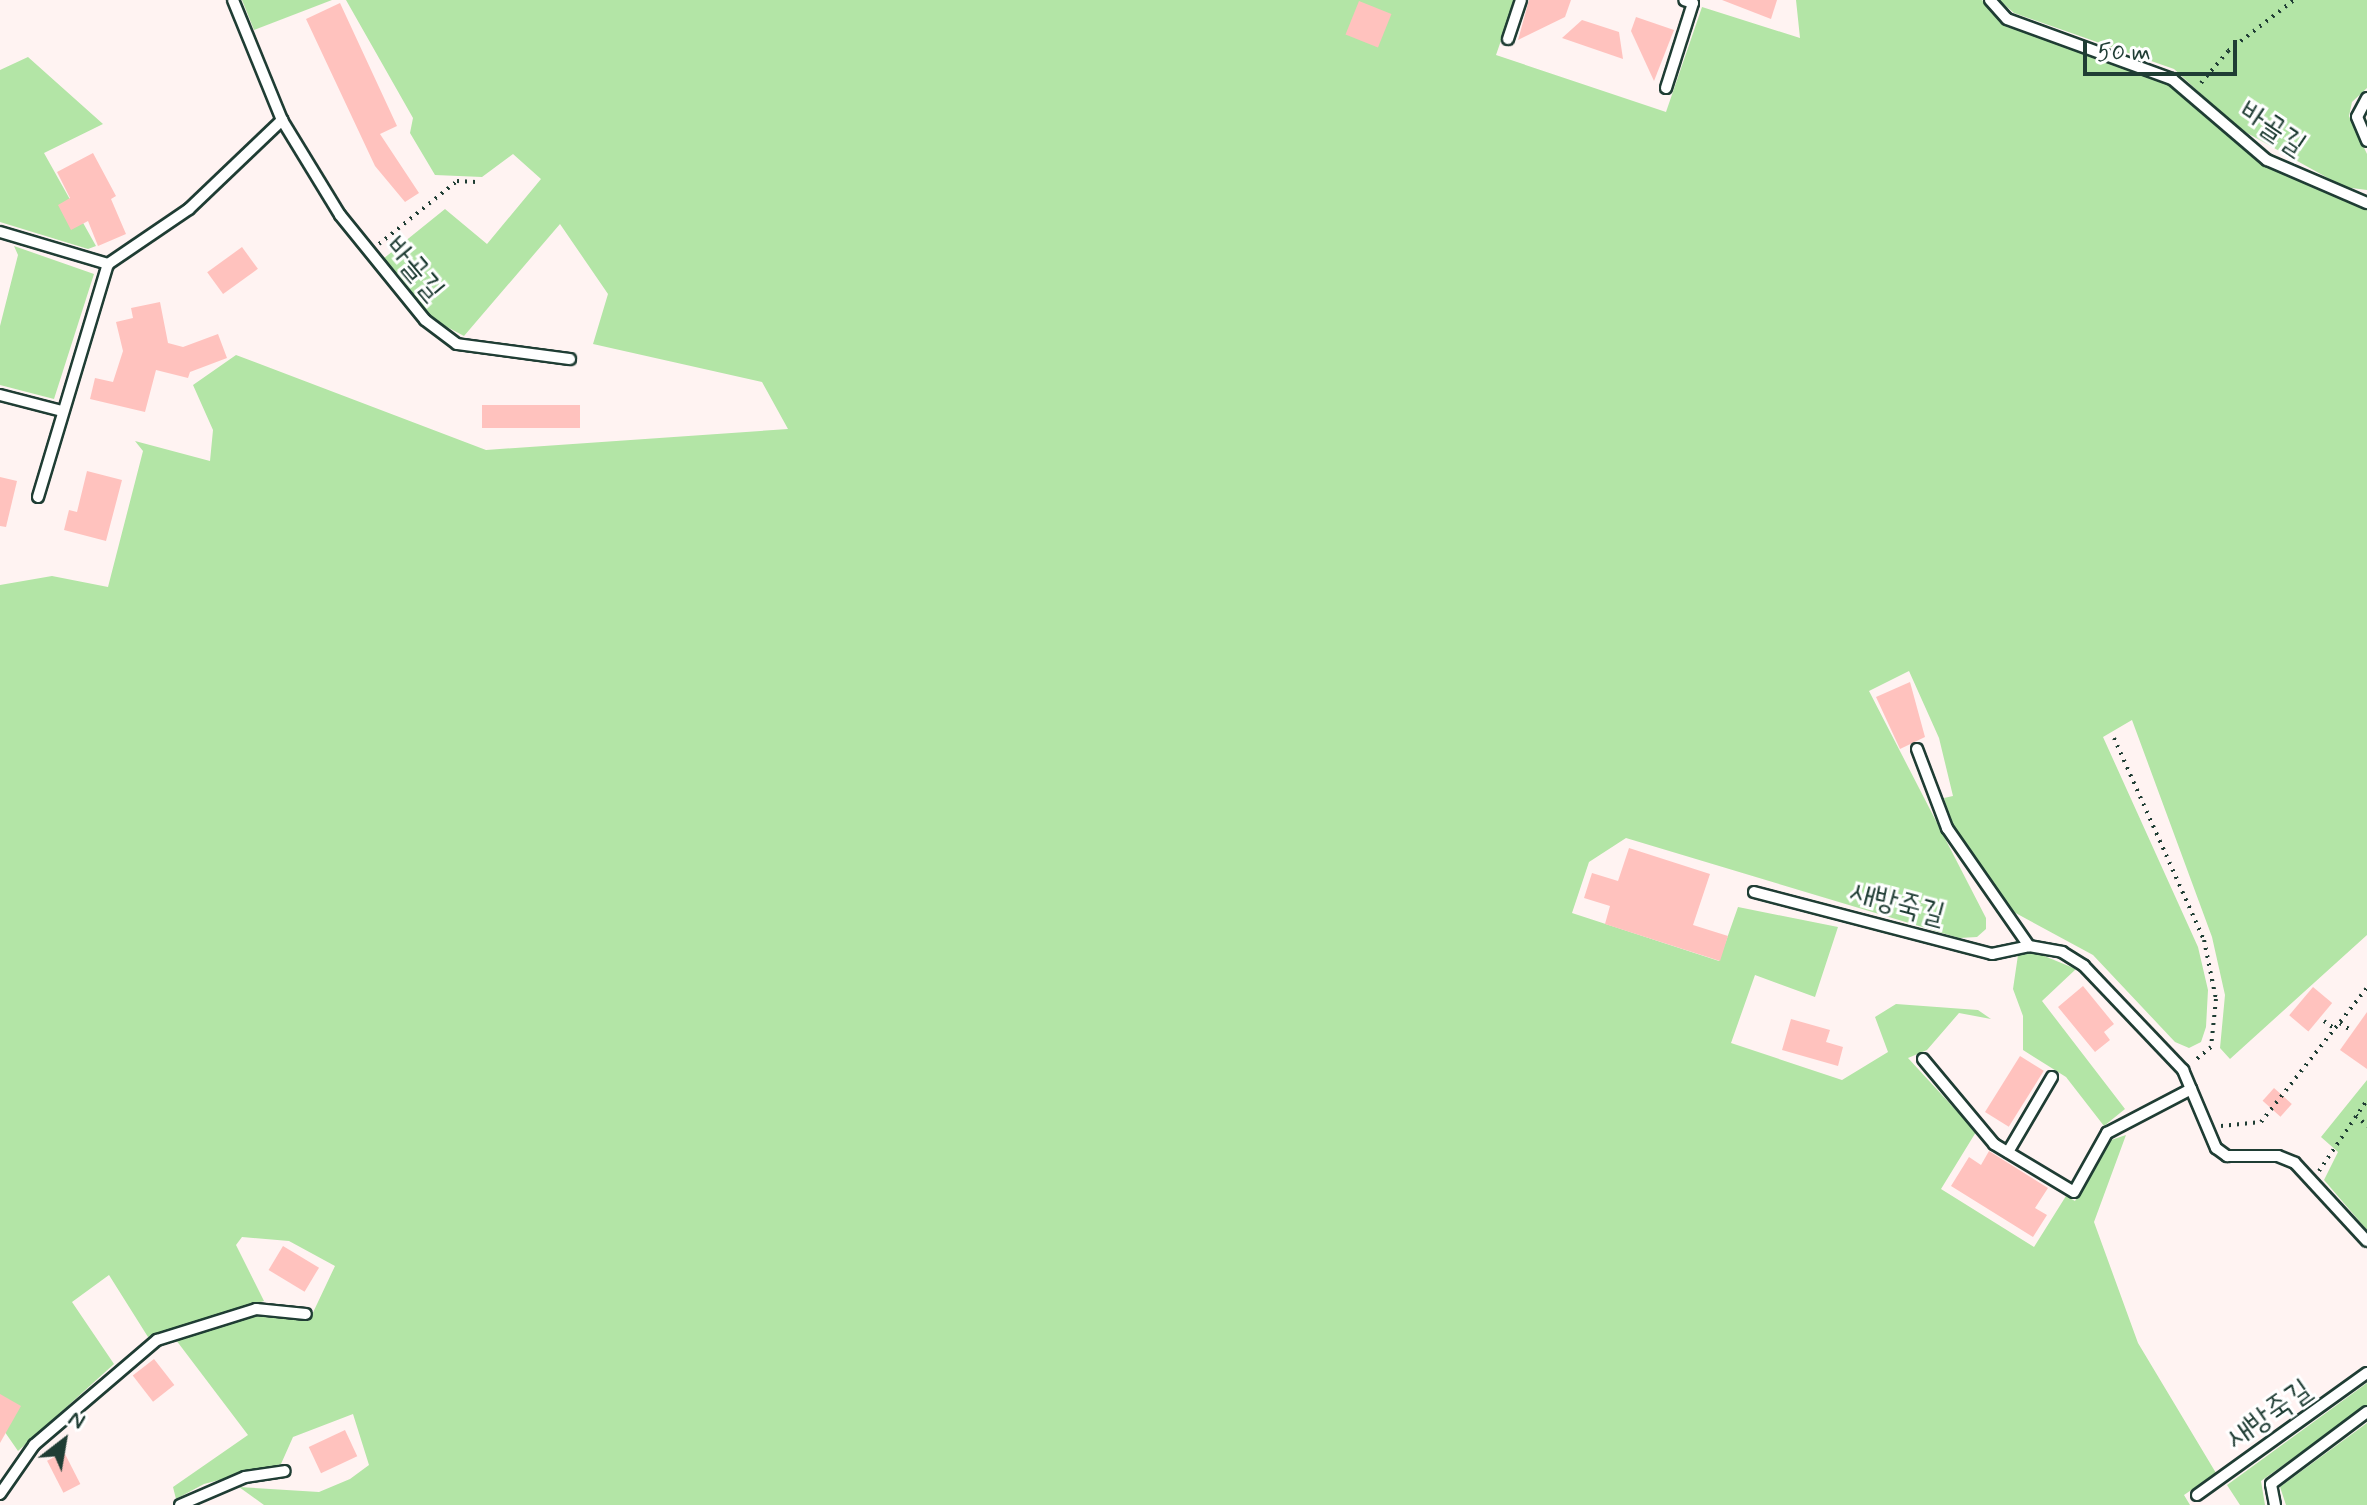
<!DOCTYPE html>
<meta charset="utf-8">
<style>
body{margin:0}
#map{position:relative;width:2367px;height:1505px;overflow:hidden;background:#fff3f2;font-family:Mynerve,"Poor Story",sans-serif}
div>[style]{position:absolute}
.green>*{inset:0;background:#b3e5a6}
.building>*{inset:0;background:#ffc2be;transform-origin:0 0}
.path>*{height:4px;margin-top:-2px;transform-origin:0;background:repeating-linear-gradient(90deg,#1f3d34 0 2px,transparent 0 8px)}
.roads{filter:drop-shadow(2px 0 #1f3d34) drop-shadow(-2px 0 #1f3d34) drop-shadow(0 2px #1f3d34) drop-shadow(0 -2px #1f3d34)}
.service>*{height:10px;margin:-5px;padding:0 5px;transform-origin:5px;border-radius:5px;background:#fff}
span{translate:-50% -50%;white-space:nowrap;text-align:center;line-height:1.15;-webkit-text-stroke:6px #fff;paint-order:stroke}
.street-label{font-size:30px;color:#1f3d34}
.north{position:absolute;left:24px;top:1401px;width:80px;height:80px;-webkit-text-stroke:6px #fff;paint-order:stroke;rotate:31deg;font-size:22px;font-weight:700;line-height:32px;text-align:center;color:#1f3d34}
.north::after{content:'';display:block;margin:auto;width:28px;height:36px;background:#1f3d34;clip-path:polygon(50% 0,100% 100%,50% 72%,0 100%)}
.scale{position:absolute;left:2083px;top:40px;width:154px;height:36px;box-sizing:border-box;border:4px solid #1f3d34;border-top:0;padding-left:10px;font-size:24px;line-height:28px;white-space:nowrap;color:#1f3d34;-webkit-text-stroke:6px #fff;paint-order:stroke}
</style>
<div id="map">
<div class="green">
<i style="clip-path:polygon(242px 0,332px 0,254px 30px)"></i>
<i style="clip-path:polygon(346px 0,1515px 0,1496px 55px,1666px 112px,1702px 7px,1800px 38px,1796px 0,1982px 0,2007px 27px,2116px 59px,2170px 84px,2266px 165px,2367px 208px,2367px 935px,2230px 1059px,2220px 1048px,2225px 995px,2212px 937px,2132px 720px,2103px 737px,2198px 947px,2208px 990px,2206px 1027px,2201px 1042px,2189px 1048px,2175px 1042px,2093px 955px,2010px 910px,1994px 892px,1950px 820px,1944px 798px,1953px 796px,1939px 738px,1909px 671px,1869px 691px,1986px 918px,1986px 929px,1977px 937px,1959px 938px,1626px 838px,1589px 862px,1572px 913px,1719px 961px,1738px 907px,1838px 927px,1815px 997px,1755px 975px,1731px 1043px,1842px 1080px,1888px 1052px,1875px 1017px,1896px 1004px,1978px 1010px,1991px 1019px,1959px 1013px,1927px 1050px,1908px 1058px,1976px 1132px,1941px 1189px,2034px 1247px,2066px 1196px,2075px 1201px,2108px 1141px,2126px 1135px,2094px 1222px,2138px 1343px,2216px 1473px,2184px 1495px,2190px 1505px,264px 1505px,239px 1487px,319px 1492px,350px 1479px,369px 1465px,353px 1414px,293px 1437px,281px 1464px,204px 1484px,176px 1499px,173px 1487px,248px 1435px,176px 1340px,254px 1316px,309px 1321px,335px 1266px,289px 1241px,242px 1237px,236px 1245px,264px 1301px,148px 1337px,109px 1275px,72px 1302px,114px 1364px,18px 1451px,0 1425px,0 585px,52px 576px,108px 587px,143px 451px,135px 441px,210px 461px,213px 430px,193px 385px,236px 355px,486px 450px,788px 429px,762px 382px,593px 344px,608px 294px,560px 224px,464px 336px,434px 320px,383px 259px,445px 209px,487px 244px,541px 179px,513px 154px,482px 177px,435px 175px,410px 133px,413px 118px)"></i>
<i style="clip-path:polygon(1999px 0,2367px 0,2367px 88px,2352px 102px,2349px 116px,2367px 154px,2367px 190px,2344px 187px,2238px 128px,2174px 69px,2014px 13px)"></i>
<i style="clip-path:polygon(28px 57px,103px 124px,44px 153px,96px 246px,88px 249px,0 222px,0 70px)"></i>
<i style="clip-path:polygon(14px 246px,94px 274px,54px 399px,0 385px,0 326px,18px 255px)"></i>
<i style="clip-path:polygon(2037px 953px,2076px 969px,2042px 1001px,2125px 1109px,2104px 1126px,2066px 1077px,2023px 1050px,2023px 1016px,2013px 989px,2018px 955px)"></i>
<i style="clip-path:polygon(2367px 1080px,2367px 1230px,2324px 1180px,2338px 1152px,2321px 1137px)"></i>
<i style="clip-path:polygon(2367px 1383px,2367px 1405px,2261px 1481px,2265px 1505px,2240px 1505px,2227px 1485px)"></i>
<i style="clip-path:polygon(2367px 1423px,2367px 1505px,2286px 1505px,2280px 1487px)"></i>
</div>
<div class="building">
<i style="clip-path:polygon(1529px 0,1571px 0,1565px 17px,1518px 40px)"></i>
<i style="clip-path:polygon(1722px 0,1777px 0,1771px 19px)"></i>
<i style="left:1359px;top:1px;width:35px;height:36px;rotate:22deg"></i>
<i style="clip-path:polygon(340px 3px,397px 126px,380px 134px,419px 193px,405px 202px,375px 166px,306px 19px)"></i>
<i style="clip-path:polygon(1636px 17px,1674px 30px,1654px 81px,1631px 31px)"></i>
<i style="clip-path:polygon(1582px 20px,1619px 32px,1623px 59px,1562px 38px)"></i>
<i style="clip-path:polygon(93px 153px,116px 196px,111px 199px,126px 234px,98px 246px,88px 221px,71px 230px,58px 205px,70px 198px,57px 172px)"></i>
<i style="left:242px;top:247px;width:27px;height:43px;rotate:54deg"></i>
<i style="clip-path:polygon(160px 302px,168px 343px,183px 347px,218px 334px,227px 358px,190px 372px,188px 378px,156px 370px,145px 412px,90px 399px,95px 378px,113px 382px,123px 351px,116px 322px,133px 318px,131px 308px)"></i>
<i style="left:482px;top:405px;width:98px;height:23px"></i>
<i style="clip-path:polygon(87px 471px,122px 480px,106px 541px,64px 530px,69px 510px,77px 512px)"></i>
<i style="clip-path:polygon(0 477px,17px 481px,6px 527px,0 526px)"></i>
<i style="clip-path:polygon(1910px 682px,1925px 737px,1900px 749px,1876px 697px)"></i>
<i style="clip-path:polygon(1629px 848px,1710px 874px,1693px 925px,1728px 936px,1720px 961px,1605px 924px,1610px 906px,1584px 898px,1592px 873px,1618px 881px)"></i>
<i style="clip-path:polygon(2083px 986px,2114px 1024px,2104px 1032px,2110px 1040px,2095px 1052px,2058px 1007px)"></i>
<i style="left:2313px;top:987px;width:25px;height:37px;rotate:40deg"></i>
<i style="clip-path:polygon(2367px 1012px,2367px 1069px,2340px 1050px)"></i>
<i style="clip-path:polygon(1791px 1019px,1830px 1030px,1826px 1042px,1843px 1047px,1838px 1066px,1782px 1050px)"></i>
<i style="left:2020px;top:1056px;width:28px;height:66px;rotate:32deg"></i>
<i style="left:2274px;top:1088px;width:24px;height:17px;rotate:42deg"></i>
<i style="clip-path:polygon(1989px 1151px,2048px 1188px,2035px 1208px,2047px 1215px,2033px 1237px,1951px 1186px,1969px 1157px,1981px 1165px)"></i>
<i style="left:283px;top:1246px;width:42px;height:28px;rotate:31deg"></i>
<i style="left:154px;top:1359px;width:33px;height:27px;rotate:52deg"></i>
<i style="clip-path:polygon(0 1394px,21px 1406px,0 1443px)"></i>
<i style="left:345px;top:1430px;width:29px;height:40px;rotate:65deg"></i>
<i style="left:64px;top:1452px;width:36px;height:19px;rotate:63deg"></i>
</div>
<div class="path">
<i style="left:2201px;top:83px;width:42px;rotate:-49.8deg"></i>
<i style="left:2228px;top:51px;width:83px;rotate:-37.7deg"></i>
<i style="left:379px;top:244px;width:100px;rotate:-38.9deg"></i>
<i style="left:457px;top:181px;width:19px;rotate:3deg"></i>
<i style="left:2114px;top:738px;width:221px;rotate:66deg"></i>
<i style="left:2204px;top:940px;width:60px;rotate:78.5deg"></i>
<i style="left:2216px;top:999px;width:48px;rotate:95.9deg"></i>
<i style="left:2211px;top:1047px;width:23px;rotate:140deg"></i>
<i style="left:2324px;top:1021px;width:14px;rotate:36deg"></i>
<i style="left:2340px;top:1023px;width:11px;rotate:34deg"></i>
<i style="left:2356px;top:1115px;width:16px;rotate:45deg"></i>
<i style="left:2221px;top:1126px;width:40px;rotate:-5.7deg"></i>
<i style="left:2261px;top:1122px;width:171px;rotate:-51.7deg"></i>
<i style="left:2319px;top:1171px;width:86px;rotate:-55.9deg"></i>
</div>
<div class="roads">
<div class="service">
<i style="left:233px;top:0;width:130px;rotate:67.8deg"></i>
<i style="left:282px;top:120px;width:111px;rotate:58.6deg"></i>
<i style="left:340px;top:215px;width:135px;rotate:51deg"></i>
<i style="left:425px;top:320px;width:40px;rotate:37deg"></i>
<i style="left:457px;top:344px;width:114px;rotate:7.6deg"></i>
<i style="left:1990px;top:0;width:25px;rotate:48deg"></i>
<i style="left:2007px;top:19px;width:176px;rotate:20deg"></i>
<i style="left:2172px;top:79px;width:125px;rotate:40.5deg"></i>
<i style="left:2267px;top:160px;width:109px;rotate:23.3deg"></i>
<i style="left:1508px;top:39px;width:41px;rotate:-71.6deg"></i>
<i style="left:1666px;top:88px;width:89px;rotate:-72.4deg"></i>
<i style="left:1693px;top:3px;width:9px;rotate:-162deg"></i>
<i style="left:2367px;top:98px;width:21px;rotate:118deg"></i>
<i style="left:2357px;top:117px;width:26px;rotate:67deg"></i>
<i style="left:0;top:232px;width:113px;rotate:16.5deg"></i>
<i style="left:0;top:395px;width:64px;rotate:14.5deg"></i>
<i style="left:38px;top:497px;width:243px;rotate:-73.3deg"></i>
<i style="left:108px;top:264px;width:98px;rotate:-34.2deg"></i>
<i style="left:189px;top:209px;width:129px;rotate:-43.7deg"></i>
<i style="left:1917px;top:749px;width:85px;rotate:69.2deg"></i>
<i style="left:1947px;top:828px;width:144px;rotate:55.2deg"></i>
<i style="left:1754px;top:892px;width:246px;rotate:14.6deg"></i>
<i style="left:1992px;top:954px;width:38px;rotate:-12deg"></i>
<i style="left:2029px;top:946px;width:34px;rotate:10deg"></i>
<i style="left:2062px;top:952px;width:26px;rotate:32deg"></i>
<i style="left:2084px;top:966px;width:144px;rotate:46.4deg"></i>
<i style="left:2183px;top:1070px;width:85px;rotate:67.1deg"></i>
<i style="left:2216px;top:1148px;width:14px;rotate:36deg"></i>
<i style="left:2227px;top:1156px;width:51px"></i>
<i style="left:2278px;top:1156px;width:18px;rotate:22deg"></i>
<i style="left:2295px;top:1163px;width:106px;rotate:47.3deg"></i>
<i style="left:1923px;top:1059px;width:111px;rotate:50.1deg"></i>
<i style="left:1994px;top:1144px;width:93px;rotate:31deg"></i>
<i style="left:2074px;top:1192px;width:68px;rotate:-60.8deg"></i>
<i style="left:2107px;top:1133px;width:95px;rotate:-27.6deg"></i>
<i style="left:2008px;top:1152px;width:87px;rotate:-59.6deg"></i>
<i style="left:0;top:1494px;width:60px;rotate:-55.2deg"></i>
<i style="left:34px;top:1445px;width:162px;rotate:-40.5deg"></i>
<i style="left:157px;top:1340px;width:104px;rotate:-17.4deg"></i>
<i style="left:256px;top:1309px;width:50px;rotate:5.7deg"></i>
<i style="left:2197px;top:1495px;width:209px;rotate:-35.7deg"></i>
<i style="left:180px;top:1505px;width:71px;rotate:-23.3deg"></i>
<i style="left:245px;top:1477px;width:40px;rotate:-8.5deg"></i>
<i style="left:2275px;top:1505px;width:21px;rotate:-101deg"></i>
<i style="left:2271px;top:1484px;width:120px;rotate:-36.9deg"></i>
</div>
</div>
<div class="street-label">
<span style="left:2272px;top:129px;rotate:34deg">바골길</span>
<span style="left:414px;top:269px;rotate:50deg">바골길</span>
<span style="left:1897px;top:904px;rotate:15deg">새방죽길</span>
<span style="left:2269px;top:1415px;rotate:-35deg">새방죽길</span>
</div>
<div class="north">N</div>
<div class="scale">50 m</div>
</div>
